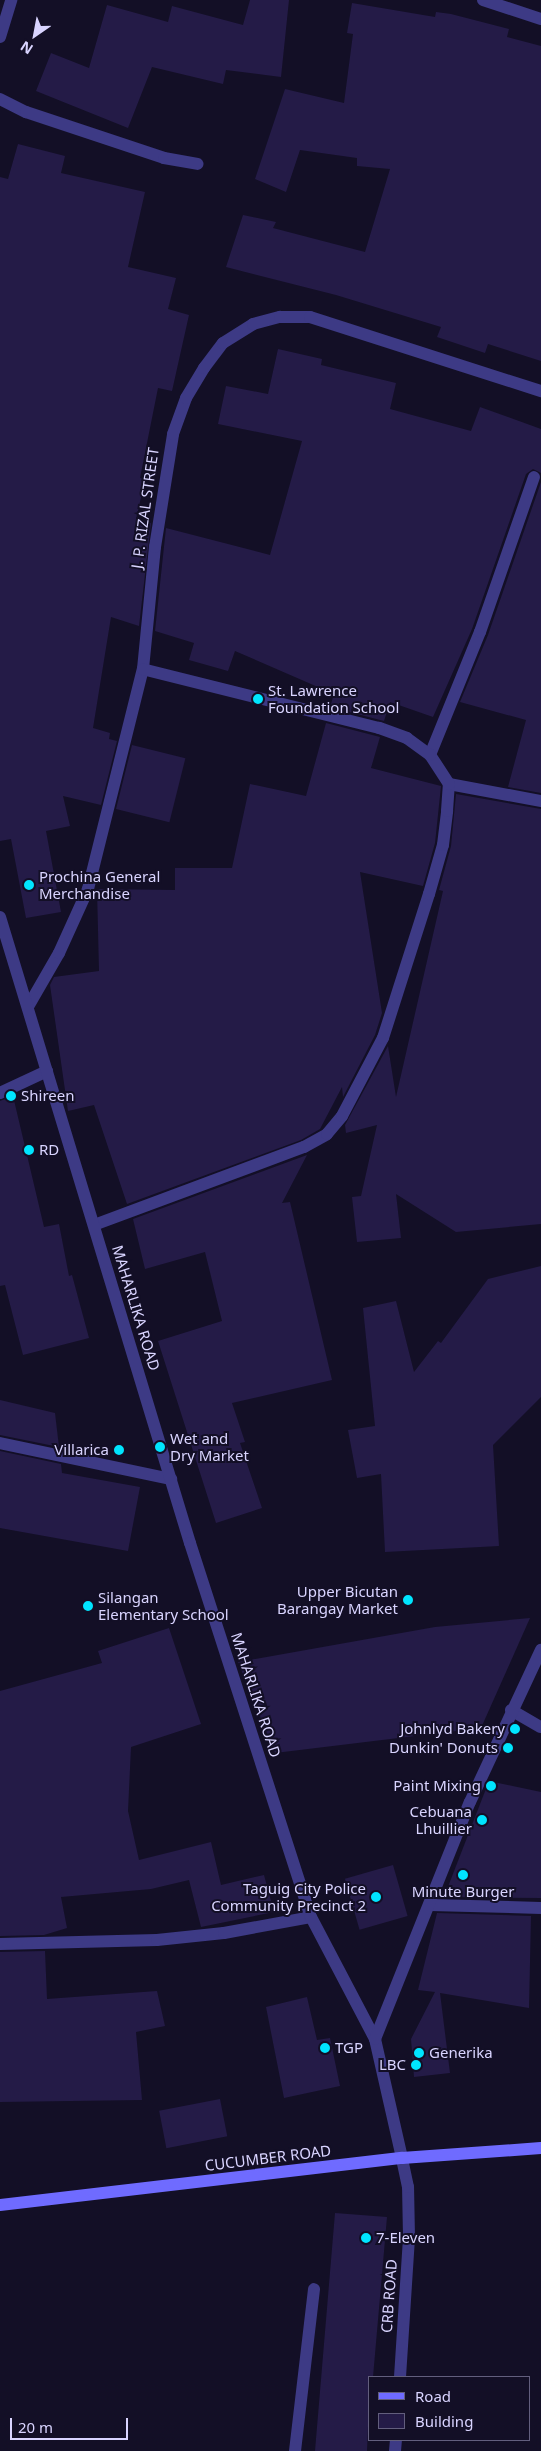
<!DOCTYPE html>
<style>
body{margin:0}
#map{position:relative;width:541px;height:2451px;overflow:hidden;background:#130f26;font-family:"Noto Sans",sans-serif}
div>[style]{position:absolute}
.building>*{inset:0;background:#241b47;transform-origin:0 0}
.service>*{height:12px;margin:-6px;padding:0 6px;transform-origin:6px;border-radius:6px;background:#3d3a85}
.pedestrian>*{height:12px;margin:-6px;padding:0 6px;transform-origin:6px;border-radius:6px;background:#3d3a85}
.minor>*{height:12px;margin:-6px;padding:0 6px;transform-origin:6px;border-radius:6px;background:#3d3a85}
.tertiary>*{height:12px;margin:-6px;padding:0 6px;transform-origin:6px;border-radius:6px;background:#3d3a85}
.secondary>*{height:12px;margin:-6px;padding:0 6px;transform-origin:6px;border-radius:6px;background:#6f6bff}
.dots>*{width:14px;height:14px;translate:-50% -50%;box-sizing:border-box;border:2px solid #130f26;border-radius:50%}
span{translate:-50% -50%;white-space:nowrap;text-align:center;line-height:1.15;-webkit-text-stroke:4px #130f26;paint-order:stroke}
.street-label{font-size:15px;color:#d9d4ff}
.poi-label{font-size:15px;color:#d9d4ff}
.left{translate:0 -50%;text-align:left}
.right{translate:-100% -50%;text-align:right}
.legend{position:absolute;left:368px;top:2376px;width:162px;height:65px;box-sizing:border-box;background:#130f26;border:1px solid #625e7d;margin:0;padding:6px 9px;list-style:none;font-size:15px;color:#d9d4ff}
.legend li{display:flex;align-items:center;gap:10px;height:25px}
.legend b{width:25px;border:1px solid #625e7d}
.north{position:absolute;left:10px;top:10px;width:50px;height:50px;-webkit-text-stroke:4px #130f26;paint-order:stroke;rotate:213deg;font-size:14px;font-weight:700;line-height:20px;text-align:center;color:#d9d4ff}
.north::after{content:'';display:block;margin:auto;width:18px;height:22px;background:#d9d4ff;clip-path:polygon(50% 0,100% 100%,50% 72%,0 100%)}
.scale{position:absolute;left:10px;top:2418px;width:118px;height:22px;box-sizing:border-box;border:2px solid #d9d4ff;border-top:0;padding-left:6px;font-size:15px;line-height:18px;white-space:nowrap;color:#d9d4ff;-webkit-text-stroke:4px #130f26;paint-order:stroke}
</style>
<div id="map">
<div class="building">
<i style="clip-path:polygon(250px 0,289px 0,281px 77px,226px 70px,223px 84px,152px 67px,128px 128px,36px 91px,51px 53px,89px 68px,107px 5px,168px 22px,172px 6px,243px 25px)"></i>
<i style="clip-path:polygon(352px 3px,435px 17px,436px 12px,451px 14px,509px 29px,507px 37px,541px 46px,541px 361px,488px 344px,485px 353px,437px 337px,441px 327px,336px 295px,226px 267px,243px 215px,276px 222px,273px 228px,365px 252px,390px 169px,357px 166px,357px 158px,300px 150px,286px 192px,255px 179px,285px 89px,344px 103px,353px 34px,347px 33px)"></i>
<i style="clip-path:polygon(18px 144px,65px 156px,61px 173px,145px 192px,128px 267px,176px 278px,168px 309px,189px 315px,172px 391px,158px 388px,140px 478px,145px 479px,136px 520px,151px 523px,139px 626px,111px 617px,93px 728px,110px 733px,109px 739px,117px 741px,101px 805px,63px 796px,70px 826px,46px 831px,61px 912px,26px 918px,11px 839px,0 841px,0 177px,8px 179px)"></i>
<i style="clip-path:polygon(278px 349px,322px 359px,321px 365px,396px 383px,390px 409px,471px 431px,480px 407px,541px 429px,541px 473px,533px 469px,526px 474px,472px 629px,433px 717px,390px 702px,384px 721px,330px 707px,334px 694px,235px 651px,228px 671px,189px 660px,194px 643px,155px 631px,166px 528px,270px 555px,302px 441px,218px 424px,226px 386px,268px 394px)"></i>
<i style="clip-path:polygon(541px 482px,541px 793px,508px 787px,526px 720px,460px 702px,488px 635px)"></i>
<i style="clip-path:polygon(326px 723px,380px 737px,371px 768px,441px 786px,435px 843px,423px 886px,360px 872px,382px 1013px,375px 1035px,343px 1097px,342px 1087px,320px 1129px,301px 1140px,127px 1204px,94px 1105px,68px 1111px,50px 985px,54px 977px,99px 971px,97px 889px,175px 890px,175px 868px,232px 868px,250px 784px,306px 796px)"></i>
<i style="left:132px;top:745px;width:55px;height:66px;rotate:14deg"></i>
<i style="clip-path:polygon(456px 794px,541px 809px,541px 1224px,456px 1232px,396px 1194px,401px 1238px,357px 1242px,352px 1197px,361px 1196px,377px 1125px,346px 1133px,345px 1125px,388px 1046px,396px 1097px,443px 891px,439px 890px,451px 846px)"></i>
<i style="clip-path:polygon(13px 1096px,44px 1227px,59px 1224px,69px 1276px,72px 1275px,89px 1338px,23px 1355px,5px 1285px,0 1286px,0 1101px)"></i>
<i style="clip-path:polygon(307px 1155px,282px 1203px,290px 1202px,332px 1380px,232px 1403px,245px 1442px,240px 1443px,262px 1508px,216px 1523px,158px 1341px,222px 1321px,205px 1252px,145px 1269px,133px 1219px)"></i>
<i style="clip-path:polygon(541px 1266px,541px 1397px,493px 1445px,499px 1546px,385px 1552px,381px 1474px,357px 1478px,348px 1430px,375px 1426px,363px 1308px,396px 1301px,414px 1372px,438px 1341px,441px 1343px,488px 1279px)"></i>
<i style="clip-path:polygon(0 1400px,55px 1413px,59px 1447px,0 1435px)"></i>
<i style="clip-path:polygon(0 1451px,61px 1464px,62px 1473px,140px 1487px,128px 1551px,0 1528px)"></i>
<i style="clip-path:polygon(530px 1618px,481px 1728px,275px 1753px,238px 1662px,435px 1627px)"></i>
<i style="clip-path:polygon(169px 1628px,201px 1724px,131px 1747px,128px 1811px,139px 1860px,211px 1842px,221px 1885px,264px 1875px,274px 1912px,201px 1927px,189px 1880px,151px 1889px,61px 1897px,67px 1928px,44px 1935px,0 1936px,0 1691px,102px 1663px,98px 1651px)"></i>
<i style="clip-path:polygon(489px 1781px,541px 1792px,541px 1898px,444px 1897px)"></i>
<i style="left:393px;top:1865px;width:53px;height:50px;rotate:74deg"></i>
<i style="clip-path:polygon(437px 1913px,531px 1916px,529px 2008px,440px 1993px,450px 2073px,414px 2077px,411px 2039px,435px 1992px,418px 1990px)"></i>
<i style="clip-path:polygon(45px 1951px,47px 1999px,157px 1991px,165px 2026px,136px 2032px,142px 2100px,0 2102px,0 1952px)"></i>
<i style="clip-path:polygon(307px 1997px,317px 2040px,330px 2038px,340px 2086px,284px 2098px,266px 2007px)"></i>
<i style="left:220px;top:2099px;width:38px;height:62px;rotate:79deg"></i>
<i style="clip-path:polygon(335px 2213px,387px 2217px,373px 2377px,370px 2377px,367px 2451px,315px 2451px)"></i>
</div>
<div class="service">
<i style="left:0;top:99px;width:29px;rotate:27deg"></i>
<i style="left:26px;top:112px;width:145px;rotate:18.4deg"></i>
<i style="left:164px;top:158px;width:34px;rotate:10deg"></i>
<i style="left:430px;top:755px;width:133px;rotate:-67.9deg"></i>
<i style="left:480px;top:632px;width:164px;rotate:-70.8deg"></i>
<i style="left:511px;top:1710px;width:34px;rotate:30deg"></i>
<i style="left:400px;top:2377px;width:140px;rotate:-86.3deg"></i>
<i style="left:409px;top:2237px;width:50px;rotate:-91.1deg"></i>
<i style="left:408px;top:2187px;width:30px;rotate:-102deg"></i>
<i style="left:295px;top:2451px;width:163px;rotate:-83.3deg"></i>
<i style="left:395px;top:2451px;width:11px;rotate:-85deg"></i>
</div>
<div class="pedestrian">
<i style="left:0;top:1443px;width:175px;rotate:11.9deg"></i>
</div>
<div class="minor">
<i style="left:483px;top:0;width:61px;rotate:18.1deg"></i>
<i style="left:449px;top:784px;width:94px;rotate:10.5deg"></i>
<i style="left:29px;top:1005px;width:60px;rotate:-60deg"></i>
<i style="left:59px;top:953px;width:70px;rotate:-65.6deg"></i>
<i style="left:88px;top:889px;width:227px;rotate:-76deg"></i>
<i style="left:143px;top:669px;width:123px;rotate:-84.4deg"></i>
<i style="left:155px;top:547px;width:114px;rotate:-80.9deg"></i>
<i style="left:173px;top:434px;width:38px;rotate:-70deg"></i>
<i style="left:186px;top:398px;width:35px;rotate:-59deg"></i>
<i style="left:204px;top:368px;width:31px;rotate:-53deg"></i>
<i style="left:223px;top:343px;width:36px;rotate:-32deg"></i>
<i style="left:253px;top:324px;width:28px;rotate:-15deg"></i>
<i style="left:280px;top:317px;width:30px"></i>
<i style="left:310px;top:317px;width:243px;rotate:17.8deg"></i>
<i style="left:0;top:1093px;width:52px;rotate:-25.1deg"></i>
<i style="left:94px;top:1225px;width:224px;rotate:-20.4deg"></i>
<i style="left:304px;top:1147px;width:26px;rotate:-29deg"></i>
<i style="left:327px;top:1134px;width:23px;rotate:-50deg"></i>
<i style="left:342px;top:1116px;width:88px;rotate:-62.3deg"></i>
<i style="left:383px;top:1038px;width:151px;rotate:-72.3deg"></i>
<i style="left:429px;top:894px;width:51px;rotate:-74.1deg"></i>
<i style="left:443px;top:845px;width:34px;rotate:-83deg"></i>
<i style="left:447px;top:811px;width:27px;rotate:-86deg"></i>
<i style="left:449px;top:784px;width:35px;rotate:-123deg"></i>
<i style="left:430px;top:755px;width:29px;rotate:-144deg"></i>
<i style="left:407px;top:738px;width:30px;rotate:-160deg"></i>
<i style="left:379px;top:728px;width:243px;rotate:-166deg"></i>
<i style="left:430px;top:1905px;width:111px;rotate:1.5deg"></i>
<i style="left:0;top:1944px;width:157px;rotate:-1.5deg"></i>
<i style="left:157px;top:1940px;width:67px;rotate:-6deg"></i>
<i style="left:224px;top:1933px;width:88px;rotate:-10.4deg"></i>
</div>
<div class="tertiary">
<i style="left:0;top:37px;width:39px;rotate:-73deg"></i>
<i style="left:0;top:917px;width:654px;rotate:73.12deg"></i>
<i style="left:190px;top:1543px;width:393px;rotate:72.1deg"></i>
<i style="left:311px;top:1917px;width:138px;rotate:62.3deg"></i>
<i style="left:375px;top:2039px;width:122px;rotate:77.2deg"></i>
<i style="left:375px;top:2039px;width:255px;rotate:-68.2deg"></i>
<i style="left:470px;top:1802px;width:168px;rotate:-65deg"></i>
</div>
<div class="secondary">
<i style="left:0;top:2205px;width:405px;rotate:-6.7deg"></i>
<i style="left:402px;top:2158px;width:139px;rotate:-4.1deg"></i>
</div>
<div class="dots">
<i style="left:258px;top:699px;background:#00e5ff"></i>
<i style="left:29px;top:885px;background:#00e5ff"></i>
<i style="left:11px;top:1096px;background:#00e5ff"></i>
<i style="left:29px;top:1150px;background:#00e5ff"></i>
<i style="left:160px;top:1447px;background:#00e5ff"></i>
<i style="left:119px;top:1450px;background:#00e5ff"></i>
<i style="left:408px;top:1600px;background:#00e5ff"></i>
<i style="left:88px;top:1606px;background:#00e5ff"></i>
<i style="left:515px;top:1729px;background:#00e5ff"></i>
<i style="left:508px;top:1748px;background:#00e5ff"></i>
<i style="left:491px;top:1786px;background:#00e5ff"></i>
<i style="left:482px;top:1820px;background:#00e5ff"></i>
<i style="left:463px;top:1875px;background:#00e5ff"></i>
<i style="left:376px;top:1897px;background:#00e5ff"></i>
<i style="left:325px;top:2048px;background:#00e5ff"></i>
<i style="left:419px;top:2053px;background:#00e5ff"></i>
<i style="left:416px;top:2065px;background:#00e5ff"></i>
<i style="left:366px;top:2238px;background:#00e5ff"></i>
</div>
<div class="street-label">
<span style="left:145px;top:508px;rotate:-82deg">J. P. RIZAL STREET</span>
<span style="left:136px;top:1308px;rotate:73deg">MAHARLIKA ROAD</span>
<span style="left:256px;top:1695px;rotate:72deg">MAHARLIKA ROAD</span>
<span style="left:268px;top:2158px;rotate:-7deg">CUCUMBER ROAD</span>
<span style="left:389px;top:2296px;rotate:-86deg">CRB ROAD</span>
</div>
<div class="poi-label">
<span class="left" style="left:268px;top:699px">St. Lawrence<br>Foundation School</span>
<span class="left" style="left:39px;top:885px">Prochina General<br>Merchandise</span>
<span class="left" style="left:21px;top:1096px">Shireen</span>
<span class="left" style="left:39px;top:1150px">RD</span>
<span class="left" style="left:170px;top:1447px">Wet and<br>Dry Market</span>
<span class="right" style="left:109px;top:1450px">Villarica</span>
<span class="right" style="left:398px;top:1600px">Upper Bicutan<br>Barangay Market</span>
<span class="left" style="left:98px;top:1606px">Silangan<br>Elementary School</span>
<span class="right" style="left:505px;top:1729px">Johnlyd Bakery</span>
<span class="right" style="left:498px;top:1748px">Dunkin' Donuts</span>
<span class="right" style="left:481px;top:1786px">Paint Mixing</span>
<span class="right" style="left:472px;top:1820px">Cebuana<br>Lhuillier</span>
<span class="right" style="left:366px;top:1897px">Taguig City Police<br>Community Precinct 2</span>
<span style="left:463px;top:1892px">Minute Burger</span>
<span class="left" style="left:335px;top:2048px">TGP</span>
<span class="left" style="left:429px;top:2053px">Generika</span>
<span class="right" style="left:406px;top:2065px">LBC</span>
<span class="left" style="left:376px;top:2238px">7-Eleven</span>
</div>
<ul class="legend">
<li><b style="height:6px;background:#6f6bff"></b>Road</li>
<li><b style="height:14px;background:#241b47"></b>Building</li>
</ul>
<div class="north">N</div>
<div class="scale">20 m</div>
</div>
